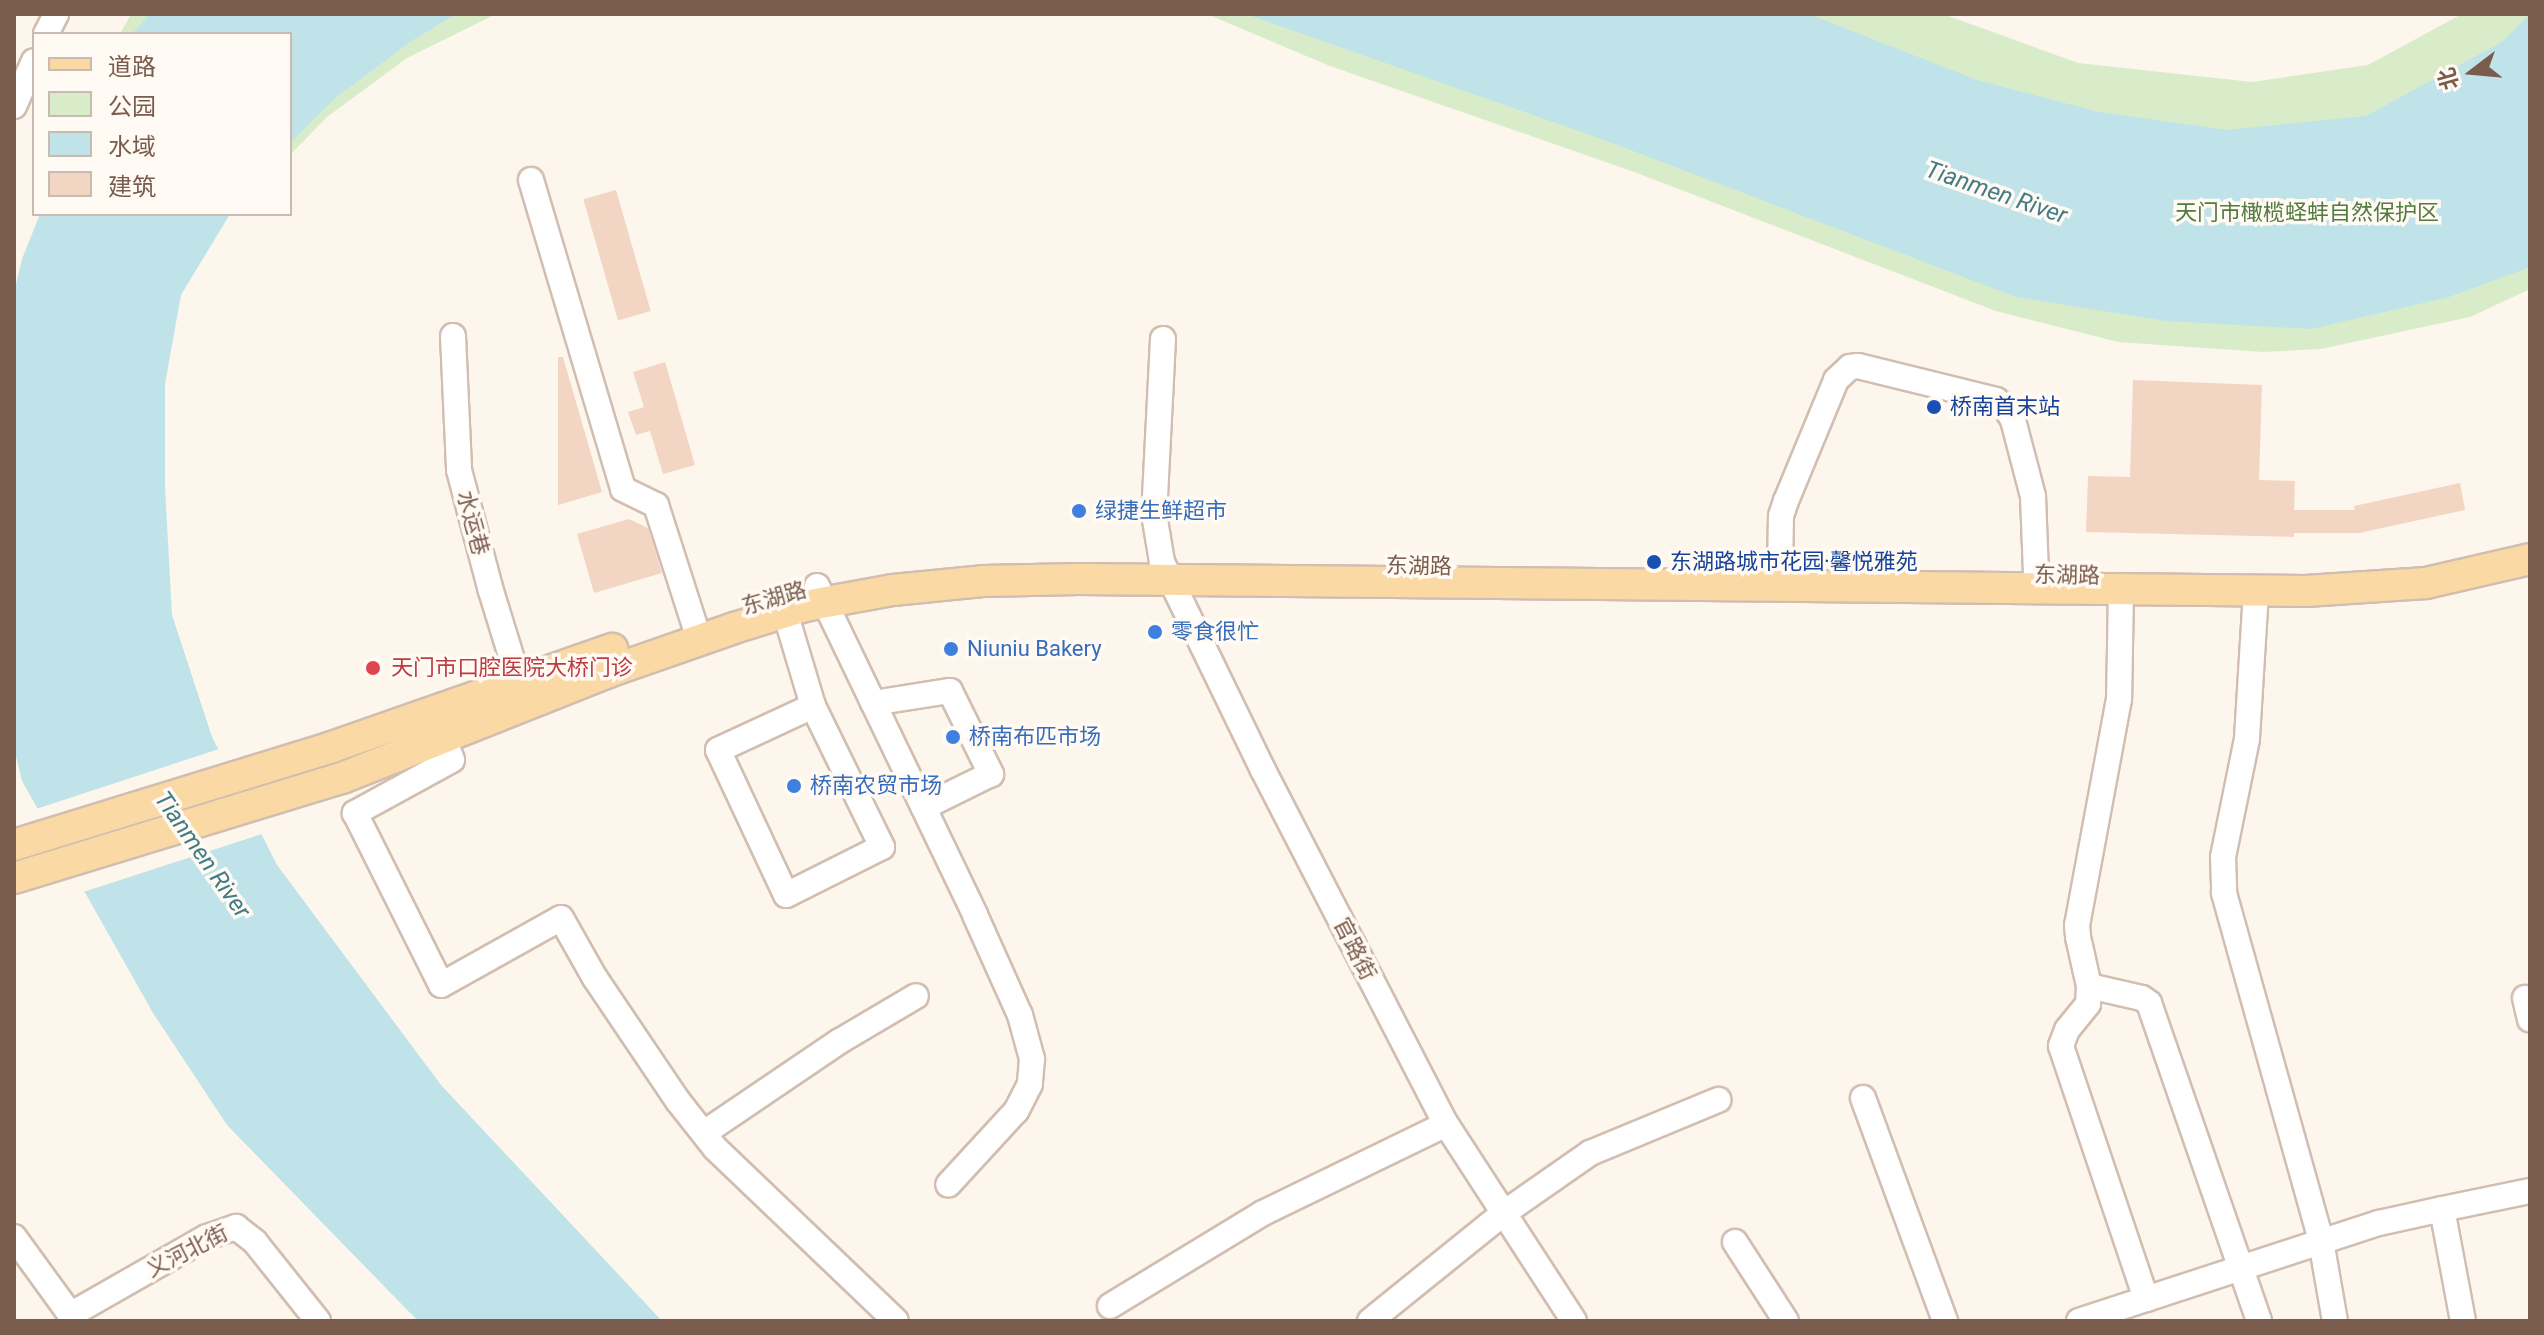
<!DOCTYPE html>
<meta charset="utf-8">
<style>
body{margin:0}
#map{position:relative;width:2544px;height:1335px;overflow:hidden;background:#fdf6ec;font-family:Roboto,"Noto Sans SC",sans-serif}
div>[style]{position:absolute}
.green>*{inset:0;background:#d8ecc9}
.water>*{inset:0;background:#bfe3e8}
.pier>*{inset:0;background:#fdf6ec}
.building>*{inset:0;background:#f3d5c3;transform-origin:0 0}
.roads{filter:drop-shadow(2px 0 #d1beb0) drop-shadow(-2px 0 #d1beb0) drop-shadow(0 2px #d1beb0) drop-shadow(0 -2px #d1beb0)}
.minor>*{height:24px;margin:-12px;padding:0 12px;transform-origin:12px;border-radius:12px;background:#fff}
.major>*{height:30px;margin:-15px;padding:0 15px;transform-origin:15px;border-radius:15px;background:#fbd9a5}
.dots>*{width:22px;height:22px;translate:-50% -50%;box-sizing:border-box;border:4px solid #fffaf3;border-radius:50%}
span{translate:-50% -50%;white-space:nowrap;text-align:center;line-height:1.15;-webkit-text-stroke:7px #fffaf3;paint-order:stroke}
.park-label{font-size:22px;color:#537a41}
.transit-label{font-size:22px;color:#164399}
.left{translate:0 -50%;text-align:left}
.shop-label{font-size:22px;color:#366cbe}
.street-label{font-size:22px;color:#7a5c4d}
.health-label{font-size:22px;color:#be3a42}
.water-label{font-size:24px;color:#437c86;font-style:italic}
.frame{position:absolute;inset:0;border:16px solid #7a5c4d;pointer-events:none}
.legend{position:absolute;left:32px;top:32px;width:260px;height:184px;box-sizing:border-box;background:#fffaf3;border:2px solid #cabbb1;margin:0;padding:10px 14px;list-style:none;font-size:24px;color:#7a5c4d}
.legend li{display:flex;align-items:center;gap:16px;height:40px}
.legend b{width:40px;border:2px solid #cabbb1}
.north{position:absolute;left:2432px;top:32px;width:80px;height:80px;-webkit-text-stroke:6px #fffaf3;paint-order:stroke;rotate:254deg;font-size:22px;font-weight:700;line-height:32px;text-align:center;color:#7a5c4d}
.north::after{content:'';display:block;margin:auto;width:28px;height:36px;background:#7a5c4d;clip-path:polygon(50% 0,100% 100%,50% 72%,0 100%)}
</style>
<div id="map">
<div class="green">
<i style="clip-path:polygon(131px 14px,496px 14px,407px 58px,327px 117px,290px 155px,290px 34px,120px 34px)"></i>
<i style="clip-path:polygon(1207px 14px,1943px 14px,2078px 63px,2252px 82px,2368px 65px,2462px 14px,2530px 14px,2530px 289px,2470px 317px,2321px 349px,2263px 352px,2118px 342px,1996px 311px,1637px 173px,1330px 66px)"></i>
</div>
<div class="water">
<i style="clip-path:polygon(150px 14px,456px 14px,413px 40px,334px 99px,290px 143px,290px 34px,132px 34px)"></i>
<i style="clip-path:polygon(1246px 14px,1809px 14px,1977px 80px,2099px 112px,2227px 130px,2366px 116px,2502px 42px,2530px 14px,2530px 267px,2449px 297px,2311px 329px,2166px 321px,2016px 297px,1607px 141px)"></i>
<i style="clip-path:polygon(40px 214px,230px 214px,181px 295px,165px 384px,165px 487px,172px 615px,212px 737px,277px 865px,441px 1085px,662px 1321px,418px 1321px,227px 1125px,153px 1013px,22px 781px,14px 748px,14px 293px,22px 259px)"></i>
</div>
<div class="pier">
<i style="clip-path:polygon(222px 748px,265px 833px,80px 893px,33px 810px)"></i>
</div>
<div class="building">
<i style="left:616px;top:190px;width:126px;height:34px;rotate:74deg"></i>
<i style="clip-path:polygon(558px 357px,563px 357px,602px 492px,558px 505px)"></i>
<i style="clip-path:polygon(665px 362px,695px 465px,663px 474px,650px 431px,636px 435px,628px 412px,644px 407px,633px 372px)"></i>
<i style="clip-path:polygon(2133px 380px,2262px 385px,2259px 480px,2295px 481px,2294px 510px,2355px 510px,2354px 506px,2460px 483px,2465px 510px,2359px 533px,2294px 533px,2294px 537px,2086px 532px,2088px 476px,2130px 477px)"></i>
<i style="clip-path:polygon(629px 519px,648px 528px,662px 573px,594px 593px,577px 534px)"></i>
</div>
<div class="roads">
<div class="minor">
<i style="left:46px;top:34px;width:22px;rotate:-63deg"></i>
<i style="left:14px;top:106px;width:49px;rotate:-66deg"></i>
<i style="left:531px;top:180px;width:322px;rotate:73.4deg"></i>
<i style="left:623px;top:489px;width:37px;rotate:26deg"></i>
<i style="left:656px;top:505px;width:141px;rotate:72.2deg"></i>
<i style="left:453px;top:336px;width:134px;rotate:87.4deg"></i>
<i style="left:459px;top:470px;width:125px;rotate:75.2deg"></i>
<i style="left:491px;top:591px;width:112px;rotate:72.9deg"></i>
<i style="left:1163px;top:339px;width:175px;rotate:92.9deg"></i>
<i style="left:1154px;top:514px;width:49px;rotate:80.5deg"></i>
<i style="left:1162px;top:562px;width:231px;rotate:64.1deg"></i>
<i style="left:1263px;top:770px;width:399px;rotate:62.7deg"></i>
<i style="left:1446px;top:1124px;width:235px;rotate:57deg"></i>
<i style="left:1780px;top:571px;width:55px;rotate:-89deg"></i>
<i style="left:1781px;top:516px;width:16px;rotate:-72deg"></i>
<i style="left:1786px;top:501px;width:131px;rotate:-67.5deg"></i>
<i style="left:1836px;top:380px;width:19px;rotate:-43deg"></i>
<i style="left:1850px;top:367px;width:8px;rotate:-7deg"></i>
<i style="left:1858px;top:366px;width:142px;rotate:13.8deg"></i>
<i style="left:1996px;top:400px;width:11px;rotate:38deg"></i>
<i style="left:2005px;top:407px;width:15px;rotate:58deg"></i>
<i style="left:2013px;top:420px;width:79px;rotate:75.3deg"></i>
<i style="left:2033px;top:496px;width:79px;rotate:87.8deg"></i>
<i style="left:817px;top:586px;width:365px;rotate:64.3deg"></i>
<i style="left:975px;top:915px;width:110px;rotate:65.8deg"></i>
<i style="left:1020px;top:1015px;width:46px;rotate:74.7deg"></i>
<i style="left:1032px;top:1059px;width:25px;rotate:95deg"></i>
<i style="left:1030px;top:1084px;width:30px;rotate:117deg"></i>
<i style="left:1016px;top:1111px;width:100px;rotate:132.6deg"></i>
<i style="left:2121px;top:589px;width:110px;rotate:91deg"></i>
<i style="left:2119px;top:699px;width:230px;rotate:100.5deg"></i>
<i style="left:2077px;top:925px;width:12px;rotate:85deg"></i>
<i style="left:2078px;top:937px;width:50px;rotate:77.3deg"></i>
<i style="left:2089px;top:986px;width:54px;rotate:12.8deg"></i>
<i style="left:2142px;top:998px;width:9px;rotate:36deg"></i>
<i style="left:2149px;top:1003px;width:336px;rotate:70.9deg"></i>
<i style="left:2256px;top:591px;width:148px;rotate:93.5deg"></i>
<i style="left:2247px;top:739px;width:120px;rotate:101.5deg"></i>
<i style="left:2223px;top:857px;width:36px;rotate:88deg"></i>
<i style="left:2224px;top:893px;width:361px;rotate:74.4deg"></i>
<i style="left:2321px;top:1241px;width:81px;rotate:80.1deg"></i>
<i style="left:785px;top:612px;width:98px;rotate:73.4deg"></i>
<i style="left:813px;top:706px;width:157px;rotate:63.9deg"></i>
<i style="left:882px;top:847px;width:107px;rotate:153.4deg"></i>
<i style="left:786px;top:895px;width:160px;rotate:-115.1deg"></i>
<i style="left:718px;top:750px;width:105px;rotate:-24.9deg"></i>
<i style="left:873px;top:703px;width:78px;rotate:-8.9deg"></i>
<i style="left:950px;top:691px;width:93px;rotate:63.7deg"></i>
<i style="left:991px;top:774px;width:75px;rotate:153.8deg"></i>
<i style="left:444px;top:738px;width:23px;rotate:70deg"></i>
<i style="left:452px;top:760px;width:111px;rotate:151.3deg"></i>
<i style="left:355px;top:813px;width:192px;rotate:63.4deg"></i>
<i style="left:441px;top:985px;width:137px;rotate:-29.2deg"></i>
<i style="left:561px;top:918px;width:69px;rotate:60.5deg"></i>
<i style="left:595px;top:978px;width:148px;rotate:56deg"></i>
<i style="left:678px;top:1101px;width:60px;rotate:51.8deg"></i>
<i style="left:715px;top:1148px;width:250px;rotate:43.7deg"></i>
<i style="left:2089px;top:986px;width:18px;rotate:93deg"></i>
<i style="left:2088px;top:1004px;width:33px;rotate:129deg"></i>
<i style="left:2067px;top:1030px;width:17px;rotate:111deg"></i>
<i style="left:2061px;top:1046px;width:267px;rotate:71.4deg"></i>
<i style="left:2146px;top:1299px;width:245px;rotate:-18.1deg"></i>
<i style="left:2379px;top:1223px;width:65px;rotate:-12.5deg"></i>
<i style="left:2525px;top:998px;width:22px;rotate:77deg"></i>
<i style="left:1863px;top:1098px;width:238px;rotate:69.8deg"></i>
<i style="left:704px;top:1133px;width:164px;rotate:-34.1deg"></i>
<i style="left:840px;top:1041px;width:88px;rotate:-30.6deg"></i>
<i style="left:14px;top:1237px;width:104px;rotate:54deg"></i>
<i style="left:1735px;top:1242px;width:94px;rotate:57.2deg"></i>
<i style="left:1110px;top:1306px;width:179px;rotate:-31.3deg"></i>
<i style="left:1263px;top:1213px;width:203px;rotate:-25.9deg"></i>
<i style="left:70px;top:1315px;width:158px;rotate:-29.7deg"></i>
<i style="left:207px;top:1237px;width:31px;rotate:-19deg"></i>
<i style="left:236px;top:1227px;width:24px;rotate:38deg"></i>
<i style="left:255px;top:1242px;width:101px;rotate:51.4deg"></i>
<i style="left:1370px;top:1321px;width:172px;rotate:-38.9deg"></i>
<i style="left:1504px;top:1213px;width:105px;rotate:-34.9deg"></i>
<i style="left:1590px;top:1153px;width:139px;rotate:-22.5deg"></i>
<i style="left:2079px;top:1321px;width:71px;rotate:-18.2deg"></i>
<i style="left:2463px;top:1321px;width:114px;rotate:-100.6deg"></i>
<i style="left:2442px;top:1209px;width:90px;rotate:-11.6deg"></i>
</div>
<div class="major">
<i style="left:14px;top:845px;width:333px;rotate:-17.1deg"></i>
<i style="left:332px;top:747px;width:297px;rotate:-19.3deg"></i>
<i style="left:14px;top:878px;width:343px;rotate:-17deg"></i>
<i style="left:342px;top:778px;width:286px;rotate:-21.7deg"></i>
<i style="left:608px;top:672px;width:133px;rotate:-19.2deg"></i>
<i style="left:734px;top:628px;width:74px;rotate:-17.2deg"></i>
<i style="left:805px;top:606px;width:89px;rotate:-10.3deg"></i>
<i style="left:893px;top:590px;width:90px;rotate:-5.7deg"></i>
<i style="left:983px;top:581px;width:96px;rotate:-1.2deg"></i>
<i style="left:1079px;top:579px;width:1227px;rotate:0.56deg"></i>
<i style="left:2306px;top:591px;width:120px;rotate:-3.8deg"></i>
<i style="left:2426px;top:583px;width:107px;rotate:-13deg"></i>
</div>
</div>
<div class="dots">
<i style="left:1934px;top:407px;background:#1a4fb4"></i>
<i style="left:1079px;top:511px;background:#3f7fe0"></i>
<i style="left:1654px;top:562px;background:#1a4fb4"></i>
<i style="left:1155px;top:632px;background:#3f7fe0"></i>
<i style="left:951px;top:649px;background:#3f7fe0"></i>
<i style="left:373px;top:668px;background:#e0444e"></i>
<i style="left:953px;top:737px;background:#3f7fe0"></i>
<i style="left:794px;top:786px;background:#3f7fe0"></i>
</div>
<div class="park-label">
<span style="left:2307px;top:213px">天门市橄榄蛏蚌自然保护区</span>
</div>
<div class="transit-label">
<span class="left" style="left:1950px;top:407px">桥南首末站</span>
<span class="left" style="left:1670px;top:562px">东湖路城市花园·馨悦雅苑</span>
</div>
<div class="shop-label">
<span class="left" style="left:1095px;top:511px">绿捷生鲜超市</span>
<span class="left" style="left:1171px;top:632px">零食很忙</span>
<span class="left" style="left:967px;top:649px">Niuniu Bakery</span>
<span class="left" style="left:969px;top:737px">桥南布匹市场</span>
<span class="left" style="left:810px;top:786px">桥南农贸市场</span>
</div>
<div class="street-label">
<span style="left:473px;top:523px;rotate:75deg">水运巷</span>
<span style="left:1419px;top:566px;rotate:1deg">东湖路</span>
<span style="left:2067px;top:575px;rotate:1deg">东湖路</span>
<span style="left:774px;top:598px;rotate:-16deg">东湖路</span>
<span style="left:1355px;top:949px;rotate:63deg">官路街</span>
<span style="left:187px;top:1251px;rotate:-27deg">义河北街</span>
</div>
<div class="health-label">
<span class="left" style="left:391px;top:668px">天门市口腔医院大桥门诊</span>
</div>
<div class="water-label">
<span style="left:1996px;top:193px;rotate:19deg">Tianmen River</span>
<span style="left:202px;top:855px;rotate:55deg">Tianmen River</span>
</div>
<div class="frame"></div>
<ul class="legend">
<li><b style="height:10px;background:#fbd9a5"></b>道路</li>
<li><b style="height:22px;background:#d8ecc9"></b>公园</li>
<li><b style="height:22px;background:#bfe3e8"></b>水域</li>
<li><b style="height:22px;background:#f3d5c3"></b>建筑</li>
</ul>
<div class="north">北</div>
</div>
